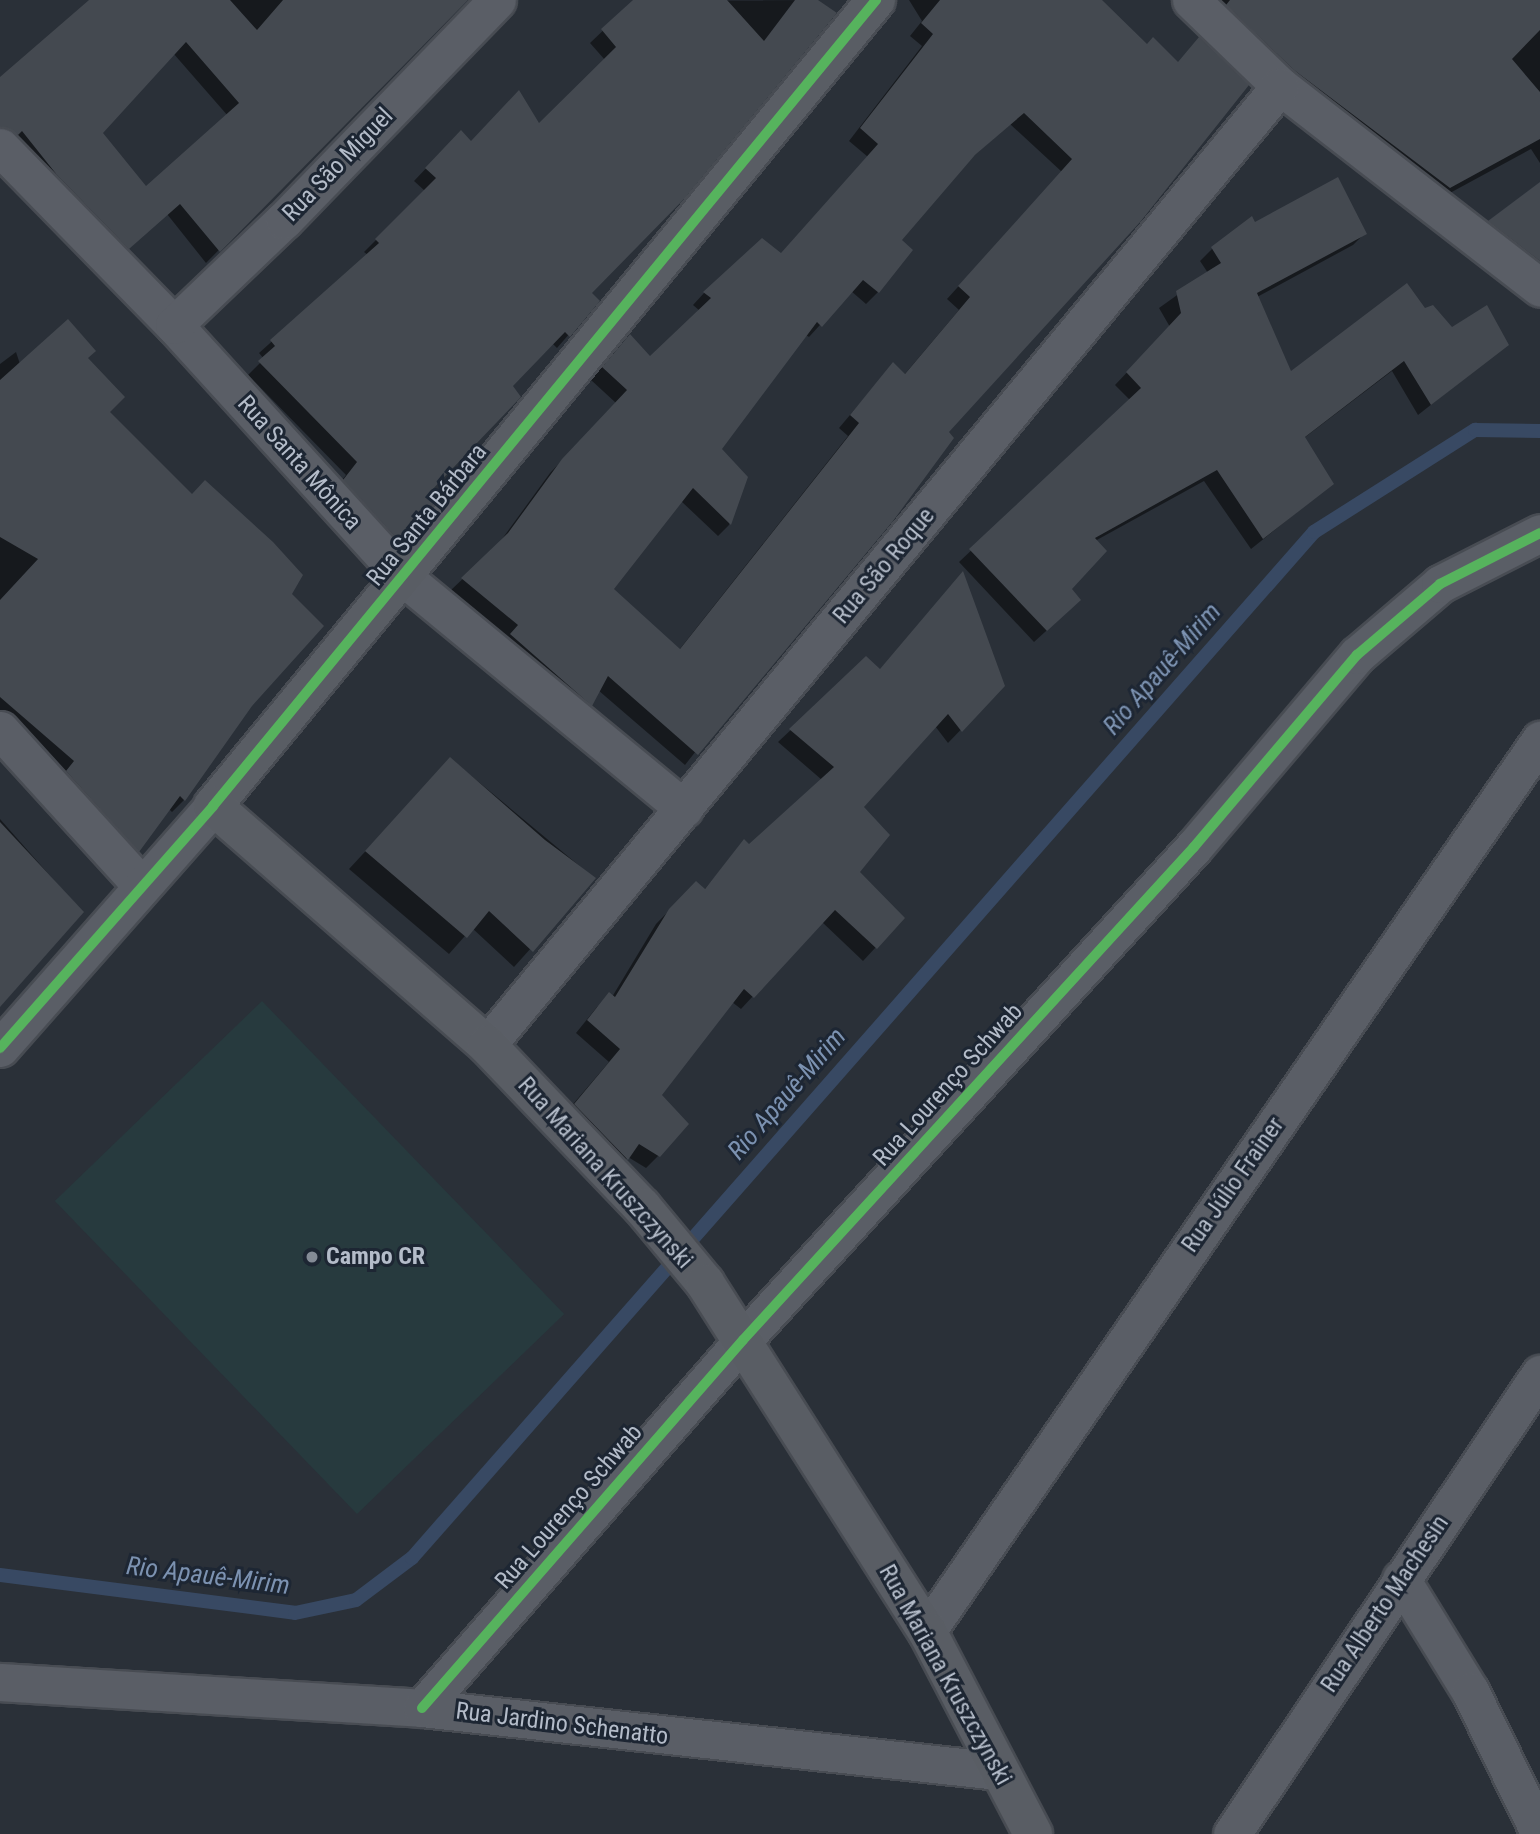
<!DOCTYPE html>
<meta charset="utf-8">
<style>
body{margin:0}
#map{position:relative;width:1540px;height:1834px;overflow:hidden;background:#2a3038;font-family:"Roboto Condensed",sans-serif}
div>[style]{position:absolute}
.green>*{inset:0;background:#273a3e;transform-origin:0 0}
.shadow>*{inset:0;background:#0007}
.stream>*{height:14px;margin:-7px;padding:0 7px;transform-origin:7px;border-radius:7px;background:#384963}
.building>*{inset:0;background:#444950}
.roads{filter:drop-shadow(2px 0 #484c53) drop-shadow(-2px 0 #484c53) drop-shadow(0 2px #484c53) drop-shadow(0 -2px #484c53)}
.street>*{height:37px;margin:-18.5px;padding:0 18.5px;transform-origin:18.5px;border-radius:18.5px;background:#5a5e66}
.secondary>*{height:38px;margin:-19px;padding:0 19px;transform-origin:19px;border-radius:19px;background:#595d64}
.cycleway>*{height:10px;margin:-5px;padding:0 5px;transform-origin:5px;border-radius:5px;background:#56b35d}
.dots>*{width:19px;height:19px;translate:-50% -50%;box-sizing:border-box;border:4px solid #1d2633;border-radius:50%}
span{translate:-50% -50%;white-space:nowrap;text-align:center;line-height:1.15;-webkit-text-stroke:6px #1d2633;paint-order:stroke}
.street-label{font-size:24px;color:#b4bcc9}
.poi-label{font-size:24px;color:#b4bcc9;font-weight:700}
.left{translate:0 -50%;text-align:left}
.water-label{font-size:26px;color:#7c92b1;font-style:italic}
</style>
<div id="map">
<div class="green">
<i style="left:262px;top:1001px;width:435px;height:288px;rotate:46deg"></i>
</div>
<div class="shadow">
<i style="clip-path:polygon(evenodd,91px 0,465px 0,206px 263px,167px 214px,116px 260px,0 145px,0 79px,91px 0,173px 53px,228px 116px,146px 189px,101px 133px,173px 53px)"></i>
<i style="clip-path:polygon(815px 0,590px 293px,598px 301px,557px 348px,552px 343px,510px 386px,426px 493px,433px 501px,386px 553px,332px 493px,346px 475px,248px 375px,264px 359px,259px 353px,368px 255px,364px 252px,425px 191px,414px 181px,449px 144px,471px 143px,539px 125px,605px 60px,590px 43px,634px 1px)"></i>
<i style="clip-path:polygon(evenodd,909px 0,1095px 0,1146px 46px,947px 432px,685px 765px,598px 690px,578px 716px,500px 647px,508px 638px,450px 591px,497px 546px,550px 473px,616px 403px,591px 380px,618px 348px,630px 336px,650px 359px,700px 311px,693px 305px,704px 293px,780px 255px,868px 157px,849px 141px,922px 46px,910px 36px,922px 21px,909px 0,1010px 124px,1062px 172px,947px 299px,959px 310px,904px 375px,893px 364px,839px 428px,848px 436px,679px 650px,611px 590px,681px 501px,718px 536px,729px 525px,746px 478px,720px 449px,806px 335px,809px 337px,851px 291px,866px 304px,878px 292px,900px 240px,968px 161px,1010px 124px)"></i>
<i style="clip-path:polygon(1219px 0,1540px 0,1540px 163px,1531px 149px,1437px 200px,1215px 18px,1226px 5px)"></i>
<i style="clip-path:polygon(1540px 184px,1540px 283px,1477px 234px)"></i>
<i style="clip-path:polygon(1255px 224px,1365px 233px,1353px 245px,1257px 297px,1290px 374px,1424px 310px,1451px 329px,1507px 345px,1418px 415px,1392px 371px,1304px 438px,1332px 484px,1251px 549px,1204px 481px,1095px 541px,1069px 589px,1067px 612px,1034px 642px,959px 562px,1130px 400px,1115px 385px,1170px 327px,1159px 308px,1208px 273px,1200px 261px,1213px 248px)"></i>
<i style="clip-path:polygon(16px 352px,20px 364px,86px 359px,108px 412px,290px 594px,251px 704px,184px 800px,172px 812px,169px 809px,126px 863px,0 718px,0 364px)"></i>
<i style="clip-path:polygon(962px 574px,1003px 686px,948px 743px,935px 726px,862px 807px,858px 872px,903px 918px,863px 961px,822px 922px,741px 1009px,732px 1002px,660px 1095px,659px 1155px,646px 1168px,628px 1157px,614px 1171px,562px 1117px,609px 1062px,576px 1033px,597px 1007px,612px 997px,656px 924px,696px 883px,704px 890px,744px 842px,749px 846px,822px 780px,778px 742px,866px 659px,879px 671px)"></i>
<i style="clip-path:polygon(451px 759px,594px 878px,514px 967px,472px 928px,449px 954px,349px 869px)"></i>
<i style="clip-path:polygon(0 819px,82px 912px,0 1004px)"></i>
</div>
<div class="stream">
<i style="left:0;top:1575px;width:297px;rotate:7.3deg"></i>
<i style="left:295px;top:1613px;width:62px;rotate:-12deg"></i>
<i style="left:356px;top:1600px;width:70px;rotate:-36.9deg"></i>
<i style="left:412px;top:1558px;width:1366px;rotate:-48.68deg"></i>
<i style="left:1314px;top:532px;width:191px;rotate:-32.4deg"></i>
<i style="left:1475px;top:430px;width:65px;rotate:0.9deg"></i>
</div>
<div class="building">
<i style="clip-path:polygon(evenodd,89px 0,230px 0,257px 30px,283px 0,468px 0,220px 252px,180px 204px,129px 249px,57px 175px,22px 131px,18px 135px,0 127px,0 77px,89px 0,186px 42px,239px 103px,146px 186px,103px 133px,186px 42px)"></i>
<i style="clip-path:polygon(633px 0,727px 0,764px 41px,795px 0,818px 0,837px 13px,686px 197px,592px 293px,600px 301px,570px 337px,565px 332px,513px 386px,521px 397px,429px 493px,436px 501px,400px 542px,343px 480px,357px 462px,258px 361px,275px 346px,270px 340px,379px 243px,375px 239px,436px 178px,425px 168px,461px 130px,471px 141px,519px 90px,539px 123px,616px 47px,601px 29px)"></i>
<i style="clip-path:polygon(evenodd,940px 0,1102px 0,1147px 44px,1153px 37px,1178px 62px,1199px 37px,1249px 85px,1141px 221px,949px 432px,954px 438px,893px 521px,698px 755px,608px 676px,592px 706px,510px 634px,518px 625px,461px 578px,508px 533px,562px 459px,627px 390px,602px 367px,630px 334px,650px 356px,711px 298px,703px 292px,762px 238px,781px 253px,878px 144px,860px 128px,933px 34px,921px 23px,940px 0,1024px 113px,1072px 159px,958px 286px,970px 297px,905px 374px,893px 362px,850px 415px,859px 423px,680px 649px,614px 589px,693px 488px,731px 525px,748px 477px,722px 449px,817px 322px,822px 327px,863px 280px,879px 293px,913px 250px,902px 240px,975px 155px,1024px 113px)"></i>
<i style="clip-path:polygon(1230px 0,1540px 0,1540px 30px,1512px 59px,1540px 92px,1540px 139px,1450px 188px,1294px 70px,1226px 5px)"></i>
<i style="clip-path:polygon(1338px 177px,1367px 234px,1257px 293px,1291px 371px,1407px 283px,1425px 308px,1433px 305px,1452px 327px,1487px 305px,1509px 345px,1431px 405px,1404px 361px,1305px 437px,1334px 484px,1263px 539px,1217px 470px,1095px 538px,1107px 551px,1072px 589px,1081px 600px,1047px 631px,969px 549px,1141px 388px,1126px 372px,1181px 313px,1176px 291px,1221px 263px,1211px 247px,1252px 216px,1255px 222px)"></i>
<i style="clip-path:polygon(1540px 182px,1540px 261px,1488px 221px)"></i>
<i style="clip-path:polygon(68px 319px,96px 351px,88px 358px,125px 397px,110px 412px,192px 494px,205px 480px,273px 542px,303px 575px,292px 594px,324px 626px,252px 706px,185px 801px,180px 796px,139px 852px,66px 771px,74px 761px,0 697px,0 600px,38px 559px,0 537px,0 380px)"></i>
<i style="clip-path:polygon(963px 571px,1005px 686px,962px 732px,948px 714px,864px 807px,890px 835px,860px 872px,905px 918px,877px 949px,835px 910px,754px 998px,744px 989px,662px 1095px,689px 1124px,660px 1157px,639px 1144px,628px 1160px,574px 1104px,620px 1049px,587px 1020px,609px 992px,615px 997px,669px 909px,696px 881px,705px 889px,744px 839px,749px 844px,834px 767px,789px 729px,866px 656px,880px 669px)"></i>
<i style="clip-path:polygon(450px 757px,545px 840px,596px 878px,533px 952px,489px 911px,467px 938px,365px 851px)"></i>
<i style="clip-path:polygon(0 822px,84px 912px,0 1007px)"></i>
</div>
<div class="roads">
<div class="street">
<i style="left:1191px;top:0;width:124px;rotate:44deg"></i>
<i style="left:1280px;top:86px;width:329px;rotate:37.8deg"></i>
<i style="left:0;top:147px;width:249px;rotate:45.7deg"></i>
<i style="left:174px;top:325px;width:341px;rotate:47.7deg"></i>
<i style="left:403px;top:577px;width:364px;rotate:39.5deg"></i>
<i style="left:174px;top:325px;width:152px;rotate:-43.7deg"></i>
<i style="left:284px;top:220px;width:306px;rotate:-45.9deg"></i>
<i style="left:0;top:730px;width:211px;rotate:47.7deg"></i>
<i style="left:487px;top:1045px;width:1244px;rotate:-50.41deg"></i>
<i style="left:0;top:1048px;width:322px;rotate:-48.6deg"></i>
<i style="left:1401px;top:1579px;width:132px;rotate:58.4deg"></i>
<i style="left:1470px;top:1691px;width:159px;rotate:63.9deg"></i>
<i style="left:927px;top:1631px;width:1082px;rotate:-55.47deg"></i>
<i style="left:0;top:1682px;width:423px;rotate:3.5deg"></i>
<i style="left:422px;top:1708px;width:579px;rotate:6.24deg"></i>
<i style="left:422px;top:1708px;width:488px;rotate:-48.9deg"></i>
<i style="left:743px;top:1340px;width:668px;rotate:-47.55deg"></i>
<i style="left:1194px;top:847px;width:252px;rotate:-49.7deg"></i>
<i style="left:1357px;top:655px;width:109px;rotate:-40.5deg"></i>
<i style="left:1440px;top:584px;width:112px;rotate:-27deg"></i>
<i style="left:1232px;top:1834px;width:554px;rotate:-56.2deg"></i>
</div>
<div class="secondary">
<i style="left:876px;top:0;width:1044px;rotate:129.44deg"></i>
<i style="left:213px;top:806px;width:364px;rotate:41.1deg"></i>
<i style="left:487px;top:1045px;width:224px;rotate:46.3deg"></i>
<i style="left:642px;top:1207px;width:99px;rotate:50.3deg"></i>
<i style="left:705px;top:1283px;width:413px;rotate:57.5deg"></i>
<i style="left:927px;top:1631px;width:229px;rotate:62.4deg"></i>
</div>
</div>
<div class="cycleway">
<i style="left:0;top:1048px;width:322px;rotate:-48.6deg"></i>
<i style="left:213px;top:806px;width:1044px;rotate:-50.56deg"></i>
<i style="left:422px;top:1708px;width:488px;rotate:-48.9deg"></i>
<i style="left:743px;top:1340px;width:668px;rotate:-47.55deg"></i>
<i style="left:1194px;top:847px;width:252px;rotate:-49.7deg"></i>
<i style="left:1357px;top:655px;width:109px;rotate:-40.5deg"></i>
<i style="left:1440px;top:584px;width:112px;rotate:-27deg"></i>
</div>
<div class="dots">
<i style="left:312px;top:1257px;background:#848b96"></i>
</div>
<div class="street-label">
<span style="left:338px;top:165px;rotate:-46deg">Rua São Miguel</span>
<span style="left:299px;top:463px;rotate:48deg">Rua Santa Mônica</span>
<span style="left:427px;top:515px;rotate:-51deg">Rua Santa Bárbara</span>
<span style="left:884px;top:566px;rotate:-50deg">Rua São Roque</span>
<span style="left:948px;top:1085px;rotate:-48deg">Rua Lourenço Schwab</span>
<span style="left:605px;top:1173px;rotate:48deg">Rua Mariana Kruszczynski</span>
<span style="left:1233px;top:1185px;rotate:-55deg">Rua Júlio Frainer</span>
<span style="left:569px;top:1507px;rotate:-49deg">Rua Lourenço Schwab</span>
<span style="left:1385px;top:1604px;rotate:-56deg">Rua Alberto Machesin</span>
<span style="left:945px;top:1675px;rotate:61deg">Rua Mariana Kruszczynski</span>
<span style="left:562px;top:1724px;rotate:7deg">Rua Jardino Schenatto</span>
</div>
<div class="poi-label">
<span class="left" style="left:326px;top:1257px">Campo CR</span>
</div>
<div class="water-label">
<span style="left:1162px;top:669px;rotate:-49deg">Rio Apauê-Mirim</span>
<span style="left:787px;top:1094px;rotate:-49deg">Rio Apauê-Mirim</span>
<span style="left:208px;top:1576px;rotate:7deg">Rio Apauê-Mirim</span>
</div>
</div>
